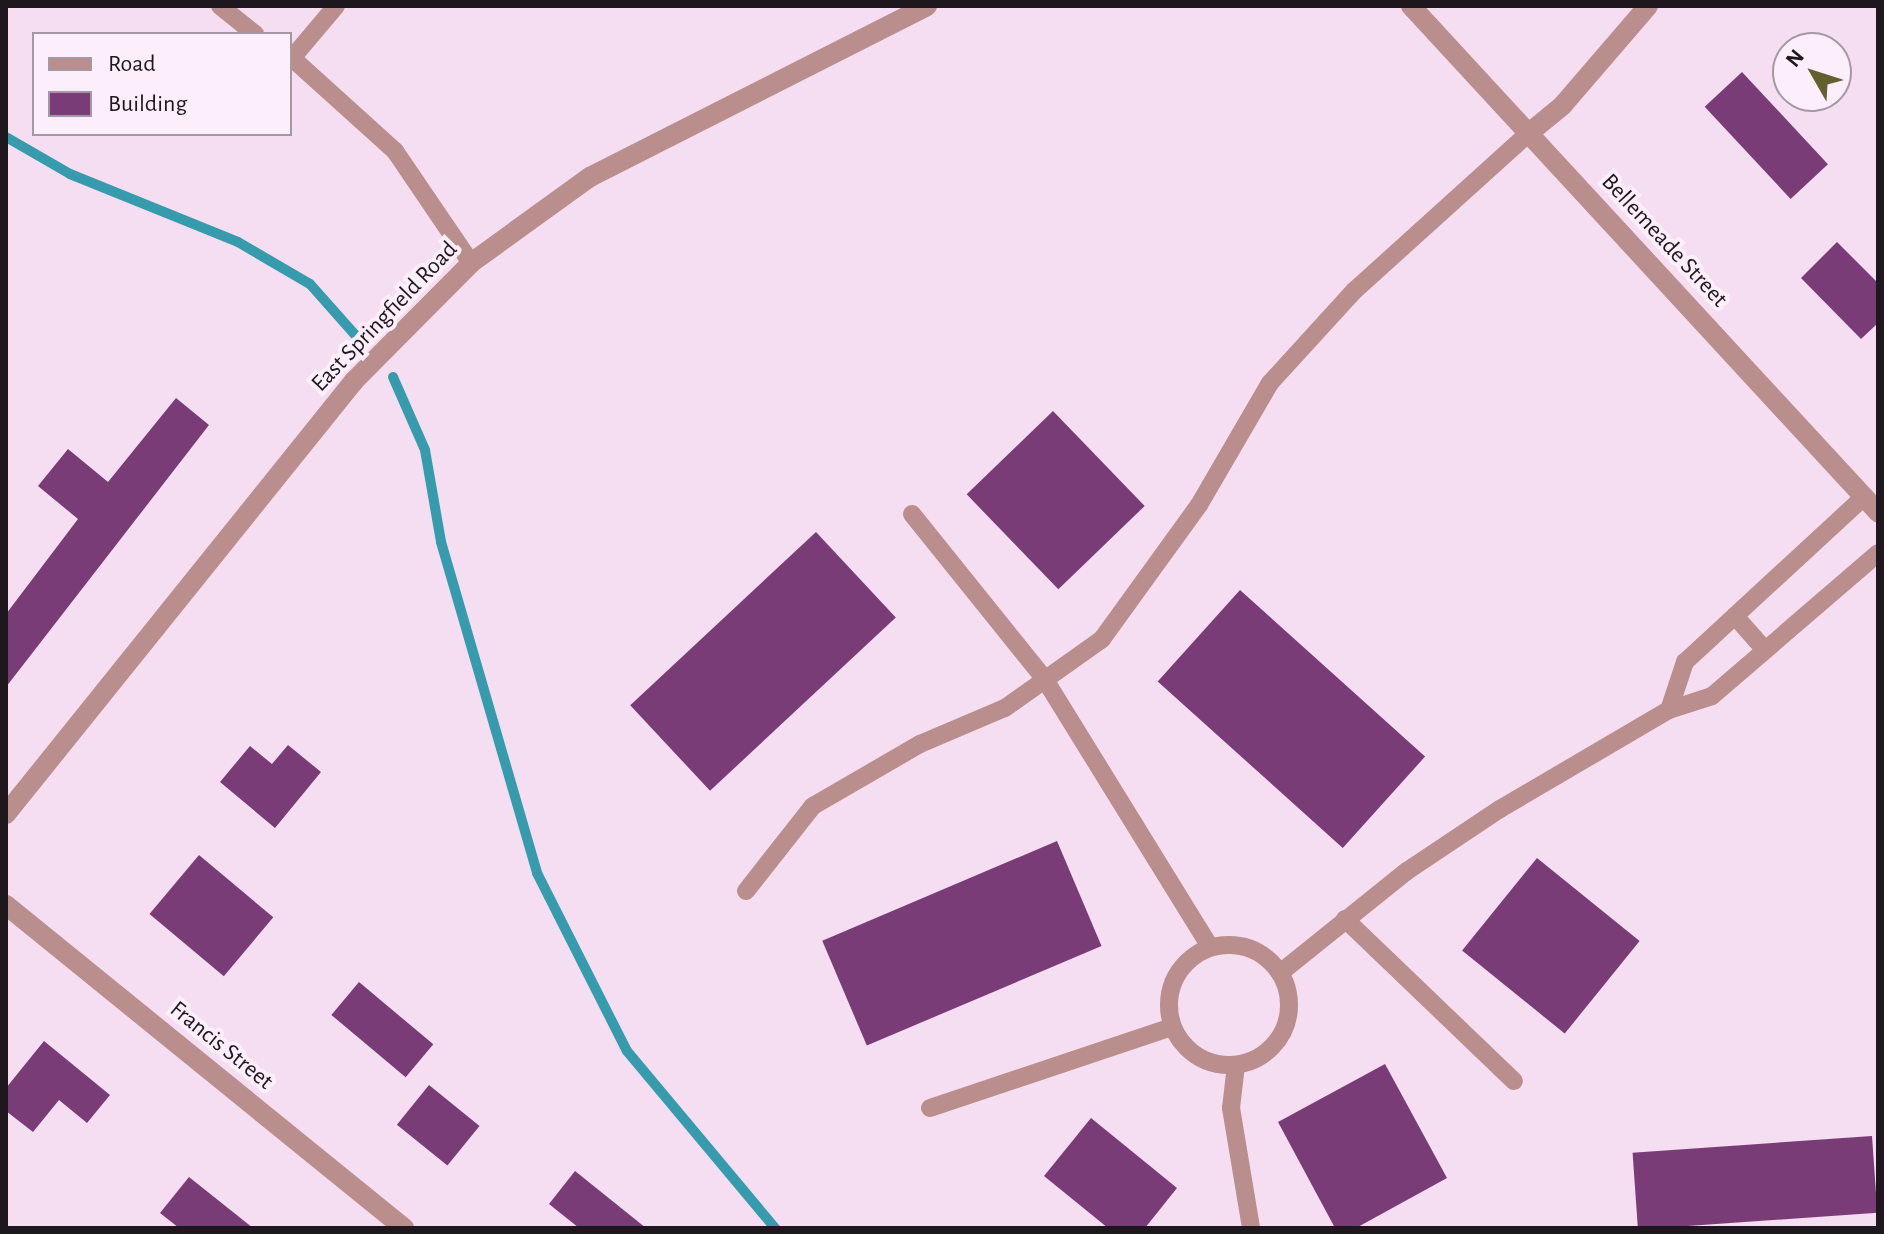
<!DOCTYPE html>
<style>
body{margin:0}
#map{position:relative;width:1884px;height:1234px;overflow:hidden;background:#f5ddf2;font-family:"Alegreya Sans",sans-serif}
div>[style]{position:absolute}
.stream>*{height:10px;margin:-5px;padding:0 5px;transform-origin:5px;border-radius:5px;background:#369bac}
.building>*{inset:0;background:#7a3c77;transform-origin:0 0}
.service>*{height:18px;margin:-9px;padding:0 9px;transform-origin:9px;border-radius:9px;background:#b98e8c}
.service>.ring{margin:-9px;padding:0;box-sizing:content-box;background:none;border:18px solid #b98e8c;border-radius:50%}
.minor>*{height:20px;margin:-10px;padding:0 10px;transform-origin:10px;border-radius:10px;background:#b98e8c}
.tertiary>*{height:20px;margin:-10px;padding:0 10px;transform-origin:10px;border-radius:10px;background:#b98e8c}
span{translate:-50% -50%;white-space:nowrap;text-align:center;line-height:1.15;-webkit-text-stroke:8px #fceefa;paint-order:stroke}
.street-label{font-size:24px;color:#1f171e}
.frame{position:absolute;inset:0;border:8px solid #1f171e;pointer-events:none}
.legend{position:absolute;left:32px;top:32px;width:260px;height:104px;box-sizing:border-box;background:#fceefa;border:2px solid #a498a2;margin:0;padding:10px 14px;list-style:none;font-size:24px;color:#1f171e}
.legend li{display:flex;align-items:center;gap:16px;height:40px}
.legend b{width:40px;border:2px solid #a498a2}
.north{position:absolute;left:1772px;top:32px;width:80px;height:80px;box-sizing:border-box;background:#fceefa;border:2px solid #a498a2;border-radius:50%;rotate:309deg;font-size:22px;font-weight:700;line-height:32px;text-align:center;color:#1f171e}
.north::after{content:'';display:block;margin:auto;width:28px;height:36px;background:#62612e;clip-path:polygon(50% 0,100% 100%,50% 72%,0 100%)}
</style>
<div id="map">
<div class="stream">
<i style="left:6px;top:137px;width:74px;rotate:30deg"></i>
<i style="left:70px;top:174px;width:181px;rotate:22deg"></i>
<i style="left:238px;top:242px;width:83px;rotate:30.3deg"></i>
<i style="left:310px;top:284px;width:71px;rotate:48.4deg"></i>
<i style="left:393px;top:377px;width:80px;rotate:66.3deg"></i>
<i style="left:425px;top:450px;width:93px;rotate:80.1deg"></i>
<i style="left:441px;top:542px;width:345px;rotate:73.8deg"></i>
<i style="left:537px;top:873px;width:199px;rotate:63.2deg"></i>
<i style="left:627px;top:1051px;width:231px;rotate:50.1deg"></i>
</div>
<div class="building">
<i style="left:1742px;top:72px;width:126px;height:51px;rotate:47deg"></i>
<i style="clip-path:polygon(1837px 242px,1878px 283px,1878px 323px,1861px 339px,1801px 278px)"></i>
<i style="clip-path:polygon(176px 398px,209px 425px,6px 687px,6px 614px,78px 519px,38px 486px,68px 449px,108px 482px)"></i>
<i style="left:1053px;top:411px;width:132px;height:120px;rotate:46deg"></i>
<i style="left:816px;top:532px;width:117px;height:254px;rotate:47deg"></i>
<i style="left:1240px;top:590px;width:249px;height:123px;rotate:42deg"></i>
<i style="clip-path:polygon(288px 745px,321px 772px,275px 828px,220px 782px,250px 746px,272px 764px)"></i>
<i style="left:1057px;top:841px;width:114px;height:255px;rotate:67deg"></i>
<i style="left:199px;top:855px;width:97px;height:77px;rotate:40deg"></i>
<i style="left:1537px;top:858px;width:132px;height:119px;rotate:39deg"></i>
<i style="left:359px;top:982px;width:97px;height:43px;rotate:40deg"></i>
<i style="clip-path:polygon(44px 1041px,110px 1095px,87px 1123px,59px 1100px,33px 1132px,6px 1111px,6px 1088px)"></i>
<i style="clip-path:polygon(1385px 1064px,1447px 1178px,1356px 1228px,1335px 1228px,1278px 1122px)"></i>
<i style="left:429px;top:1085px;width:65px;height:51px;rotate:39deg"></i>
<i style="clip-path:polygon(1091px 1118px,1177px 1188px,1145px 1228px,1108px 1228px,1044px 1176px)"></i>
<i style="left:1872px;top:1136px;width:77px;height:240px;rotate:86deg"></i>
<i style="clip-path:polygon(575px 1171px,646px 1228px,579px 1228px,549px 1204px)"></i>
<i style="clip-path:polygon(189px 1177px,253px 1228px,179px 1228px,160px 1213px)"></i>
</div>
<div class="service">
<i style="left:220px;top:6px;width:45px;rotate:38.7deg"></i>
<i style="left:336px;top:6px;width:68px;rotate:130.2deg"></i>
<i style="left:292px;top:58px;width:139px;rotate:42.1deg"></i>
<i style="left:395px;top:151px;width:135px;rotate:55.8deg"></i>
<i style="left:912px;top:514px;width:211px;rotate:51.2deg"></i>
<i style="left:1044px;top:678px;width:316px;rotate:58.3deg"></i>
<i style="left:1735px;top:616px;width:45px;rotate:48.6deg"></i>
<i style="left:1669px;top:710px;width:51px;rotate:-71.6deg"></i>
<i style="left:1685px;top:662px;width:243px;rotate:-42.7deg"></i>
<i style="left:746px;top:891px;width:108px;rotate:-51.8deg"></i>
<i style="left:813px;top:806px;width:124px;rotate:-30.1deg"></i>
<i style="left:920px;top:744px;width:92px;rotate:-23deg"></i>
<i style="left:1005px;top:708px;width:119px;rotate:-35.4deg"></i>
<i style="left:1102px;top:639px;width:165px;rotate:-54.1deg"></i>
<i style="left:1199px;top:505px;width:141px;rotate:-59.8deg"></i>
<i style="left:1270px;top:383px;width:125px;rotate:-47.6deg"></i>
<i style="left:1354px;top:291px;width:236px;rotate:-42.1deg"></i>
<i style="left:1345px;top:919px;width:234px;rotate:43.8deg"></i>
<i class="ring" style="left:1169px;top:945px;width:102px;height:102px"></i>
<i style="left:1280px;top:973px;width:163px;rotate:-38.8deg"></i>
<i style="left:1407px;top:871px;width:112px;rotate:-33.7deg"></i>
<i style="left:1500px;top:809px;width:196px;rotate:-30.4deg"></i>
<i style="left:1669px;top:710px;width:45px;rotate:-18deg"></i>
<i style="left:1712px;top:696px;width:219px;rotate:-40.7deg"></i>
<i style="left:1236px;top:1065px;width:43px;rotate:96.6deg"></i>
<i style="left:1231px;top:1108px;width:122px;rotate:80.5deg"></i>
<i style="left:930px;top:1108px;width:255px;rotate:-18.5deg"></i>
</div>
<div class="minor">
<i style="left:1411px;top:6px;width:689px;rotate:47.3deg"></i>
<i style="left:1529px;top:133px;width:43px;rotate:-39.3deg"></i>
<i style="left:1562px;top:106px;width:132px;rotate:-49.3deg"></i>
<i style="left:6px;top:905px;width:513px;rotate:39.06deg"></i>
</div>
<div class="tertiary">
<i style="left:6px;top:814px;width:556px;rotate:-51.21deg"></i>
<i style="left:354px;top:381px;width:166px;rotate:-45.2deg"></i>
<i style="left:471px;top:263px;width:147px;rotate:-35.9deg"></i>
<i style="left:590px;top:177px;width:378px;rotate:-26.9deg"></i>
</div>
<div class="street-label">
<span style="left:1664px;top:241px;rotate:47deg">Bellemeade Street</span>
<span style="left:385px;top:317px;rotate:-46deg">East Springfield Road</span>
<span style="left:221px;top:1046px;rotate:39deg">Francis Street</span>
</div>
<div class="frame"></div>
<ul class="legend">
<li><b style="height:10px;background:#b98e8c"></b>Road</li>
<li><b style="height:22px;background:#7a3c77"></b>Building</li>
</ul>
<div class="north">N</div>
</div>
